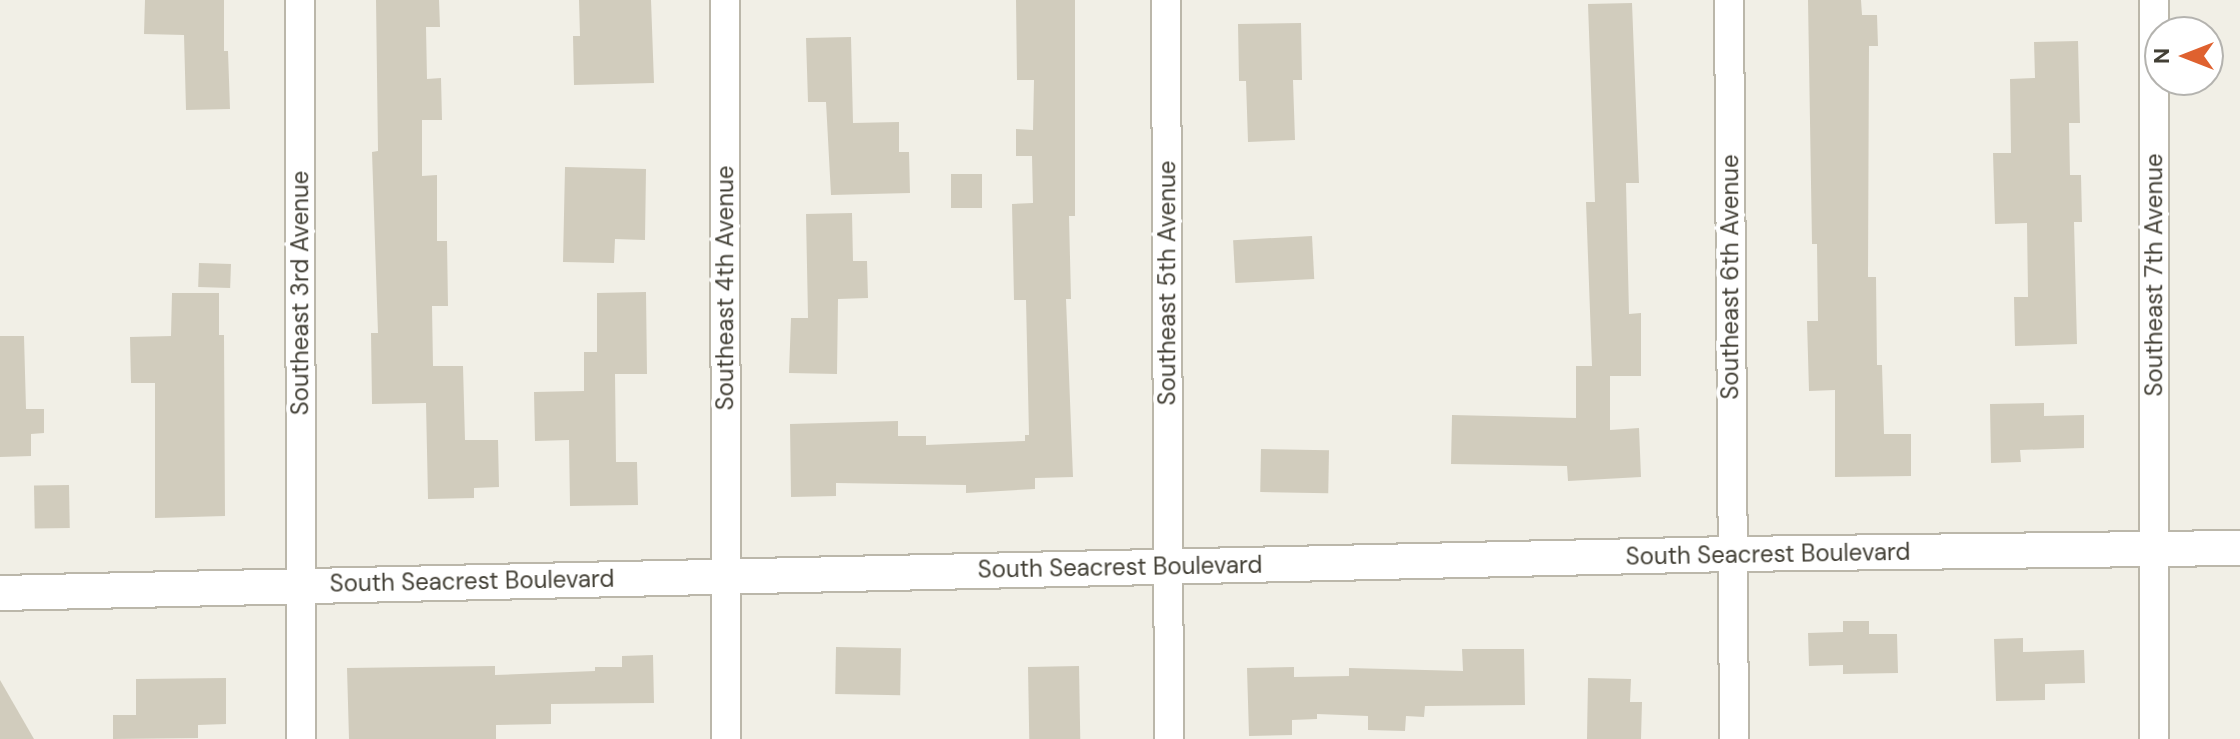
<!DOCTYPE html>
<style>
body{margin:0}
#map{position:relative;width:2240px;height:739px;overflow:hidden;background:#f1efe6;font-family:"DM Sans",sans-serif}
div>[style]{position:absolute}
.building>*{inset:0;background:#d1ccbd;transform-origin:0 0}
.roads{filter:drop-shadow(2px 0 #bbb7aa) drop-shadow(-2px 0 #bbb7aa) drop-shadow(0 2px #bbb7aa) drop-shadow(0 -2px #bbb7aa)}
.minor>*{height:28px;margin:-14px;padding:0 14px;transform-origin:14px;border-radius:14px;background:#fff}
.tertiary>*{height:34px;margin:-17px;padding:0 17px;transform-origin:17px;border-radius:17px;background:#fff}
span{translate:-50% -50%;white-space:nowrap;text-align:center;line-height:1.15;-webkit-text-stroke:8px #fff;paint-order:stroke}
.street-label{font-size:24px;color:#434036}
.north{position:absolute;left:2144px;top:16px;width:80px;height:80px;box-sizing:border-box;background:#fff;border:2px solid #b4b3af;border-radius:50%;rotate:270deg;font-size:22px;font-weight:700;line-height:32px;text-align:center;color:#434036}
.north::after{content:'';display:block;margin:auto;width:28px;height:36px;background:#df612f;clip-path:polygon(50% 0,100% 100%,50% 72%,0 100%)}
</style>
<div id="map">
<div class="building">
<i style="clip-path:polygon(145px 0,224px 0,224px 51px,228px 51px,230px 109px,186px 110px,184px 35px,144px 34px)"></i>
<i style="clip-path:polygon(376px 0,439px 0,440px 27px,426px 27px,427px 79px,441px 78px,442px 120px,422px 120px,422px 176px,437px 175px,437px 241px,447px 241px,448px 306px,432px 306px,433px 366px,463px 366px,465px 440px,498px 440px,499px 487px,474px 488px,474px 498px,428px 499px,426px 403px,372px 404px,371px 333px,378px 333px,372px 152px,378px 151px)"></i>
<i style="clip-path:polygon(579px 0,651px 0,654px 83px,574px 85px,573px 36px,580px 36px)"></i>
<i style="clip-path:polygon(1016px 0,1075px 0,1075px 216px,1069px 216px,1071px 299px,1066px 299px,1073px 477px,1035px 478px,1035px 489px,966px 493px,966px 485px,836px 483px,836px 496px,791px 497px,790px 424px,898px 421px,898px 436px,926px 436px,926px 445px,1025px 441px,1025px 435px,1029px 435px,1026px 300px,1014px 300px,1012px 204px,1033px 203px,1032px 156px,1016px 156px,1016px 129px,1033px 130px,1034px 80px,1017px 80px)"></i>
<i style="clip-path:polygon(1808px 0,1861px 0,1862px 15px,1877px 15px,1878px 46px,1869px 46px,1868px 277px,1876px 277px,1877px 365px,1882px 365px,1884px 434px,1911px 434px,1911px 476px,1835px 477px,1835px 390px,1809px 391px,1807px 321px,1818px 321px,1817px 244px,1812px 244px)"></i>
<i style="clip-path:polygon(1632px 3px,1639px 183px,1626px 183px,1629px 314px,1641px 313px,1641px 376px,1610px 376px,1610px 430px,1639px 428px,1641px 477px,1568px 481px,1567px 466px,1451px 464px,1452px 415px,1576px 418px,1576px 366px,1592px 366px,1586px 202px,1595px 202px,1588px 4px)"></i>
<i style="clip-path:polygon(1301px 23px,1302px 80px,1293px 80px,1295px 140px,1248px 142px,1246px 81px,1239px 81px,1238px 24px)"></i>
<i style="clip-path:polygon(851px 37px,853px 123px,899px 122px,899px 152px,909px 152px,910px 193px,831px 195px,826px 102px,808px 102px,806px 38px)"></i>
<i style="clip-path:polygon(2078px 41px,2080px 123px,2069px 123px,2070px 175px,2081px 175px,2082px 222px,2074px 222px,2077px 344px,2015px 346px,2014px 297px,2028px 297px,2027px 223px,1995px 224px,1993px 153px,2011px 153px,2010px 79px,2035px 78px,2034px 42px)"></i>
<i style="clip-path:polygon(565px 167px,646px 169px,645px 240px,615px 239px,614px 263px,563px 262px)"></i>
<i style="left:951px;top:174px;width:31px;height:34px"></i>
<i style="clip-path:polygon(852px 213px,853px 261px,867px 261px,868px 298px,838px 299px,837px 374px,789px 373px,791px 318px,808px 318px,806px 214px)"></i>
<i style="left:1312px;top:236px;width:43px;height:79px;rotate:87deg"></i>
<i style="left:199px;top:263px;width:32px;height:24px;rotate:2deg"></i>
<i style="clip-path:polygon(646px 292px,647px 374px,615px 374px,616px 462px,637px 462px,638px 505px,570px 506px,569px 440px,535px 441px,534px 392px,584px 391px,584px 352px,597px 352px,597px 293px)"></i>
<i style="clip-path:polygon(172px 293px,219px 293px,219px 335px,224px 335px,225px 516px,155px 518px,155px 383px,131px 383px,130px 337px,171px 336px)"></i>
<i style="clip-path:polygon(0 336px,24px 336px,26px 409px,44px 409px,44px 433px,31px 434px,31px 456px,0 457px)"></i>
<i style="clip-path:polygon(2044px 403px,2044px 416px,2084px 415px,2084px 448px,2020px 450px,2021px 462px,1991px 463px,1990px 404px)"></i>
<i style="left:1261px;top:449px;width:68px;height:43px;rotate:1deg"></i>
<i style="left:69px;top:485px;width:43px;height:35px;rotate:89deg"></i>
<i style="clip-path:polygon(1843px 621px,1869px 621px,1869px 634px,1897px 634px,1898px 673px,1843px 674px,1843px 665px,1809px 666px,1808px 633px,1843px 632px)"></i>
<i style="clip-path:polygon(2023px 638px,2023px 652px,2084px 650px,2085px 683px,2045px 684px,2045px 700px,1996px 701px,1994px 639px)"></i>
<i style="left:836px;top:647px;width:65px;height:47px;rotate:1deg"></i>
<i style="clip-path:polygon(1462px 649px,1524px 649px,1525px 705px,1425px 706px,1424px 717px,1406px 716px,1405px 731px,1368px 730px,1368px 716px,1317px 714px,1317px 719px,1292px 720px,1292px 735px,1249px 736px,1247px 668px,1294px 667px,1294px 677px,1349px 676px,1349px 668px,1463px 671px)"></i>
<i style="clip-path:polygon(653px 655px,654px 703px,551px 704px,551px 724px,496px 725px,496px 739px,349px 739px,347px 668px,495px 666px,495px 675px,595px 671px,595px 667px,622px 667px,622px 656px)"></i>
<i style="left:1079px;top:666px;width:73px;height:51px;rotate:89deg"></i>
<i style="clip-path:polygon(226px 678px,226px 724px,198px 725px,198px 738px,113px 739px,113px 715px,136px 715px,136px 679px)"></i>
<i style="clip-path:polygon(1588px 678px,1631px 679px,1630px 702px,1642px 702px,1641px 739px,1587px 739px)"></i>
<i style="clip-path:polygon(0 680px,34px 739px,0 739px)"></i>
</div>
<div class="roads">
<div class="minor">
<i style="left:300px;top:0;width:739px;rotate:89.92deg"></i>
<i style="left:725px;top:0;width:739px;rotate:89.92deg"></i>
<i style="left:1166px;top:0;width:739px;rotate:89.77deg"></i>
<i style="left:1729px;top:0;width:739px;rotate:89.61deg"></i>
<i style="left:2154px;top:0;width:739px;rotate:90deg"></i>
</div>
<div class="tertiary">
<i style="left:0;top:593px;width:1732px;rotate:-1.29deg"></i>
<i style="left:1732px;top:554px;width:508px;rotate:-0.68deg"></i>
</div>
</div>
<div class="street-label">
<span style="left:2154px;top:275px;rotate:-90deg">Southeast 7th Avenue</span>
<span style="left:1730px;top:277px;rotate:-90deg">Southeast 6th Avenue</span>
<span style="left:1167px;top:283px;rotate:-90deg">Southeast 5th Avenue</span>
<span style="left:725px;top:288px;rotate:-90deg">Southeast 4th Avenue</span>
<span style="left:300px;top:293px;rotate:-90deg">Southeast 3rd Avenue</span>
<span style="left:1768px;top:554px;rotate:-1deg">South Seacrest Boulevard</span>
<span style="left:1120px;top:567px;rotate:-1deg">South Seacrest Boulevard</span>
<span style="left:472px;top:581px;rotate:-1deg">South Seacrest Boulevard</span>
</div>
<div class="north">N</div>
</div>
